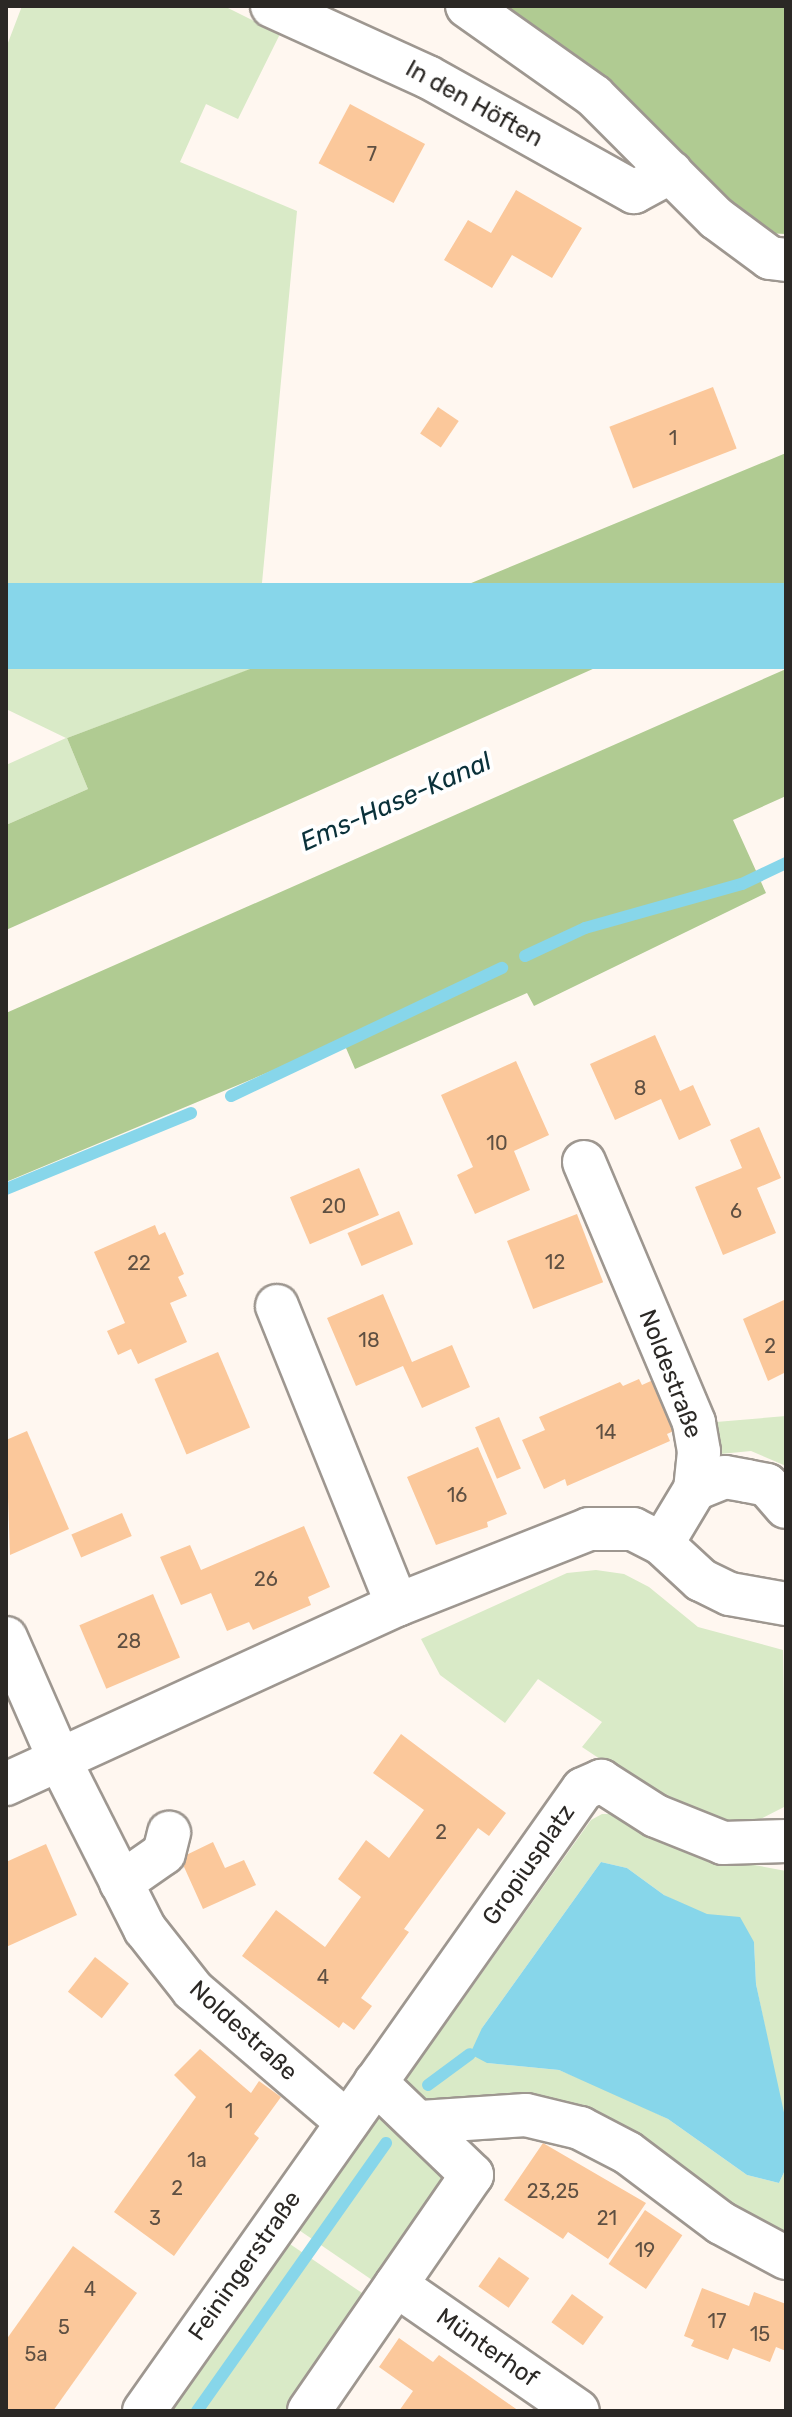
<!DOCTYPE html>
<meta charset="utf-8">
<style>
body{margin:0}
#map{position:relative;width:792px;height:2417px;overflow:hidden;background:#fff7f0;font-family:Rubik,sans-serif}
div>[style]{position:absolute}
.green>*{inset:0;background:#d9eac7}
.forest>*{inset:0;background:#b0cb92}
.water>*{inset:0;background:#87d6ea;transform-origin:0 0}
.stream>*{height:12px;margin:-6px;padding:0 6px;transform-origin:6px;border-radius:6px;background:#87d6ea}
.building>*{inset:0;background:#fbc89b;transform-origin:0 0}
.roads{filter:drop-shadow(2px 0 #9e9790) drop-shadow(-2px 0 #9e9790) drop-shadow(0 2px #9e9790) drop-shadow(0 -2px #9e9790)}
.minor>*{height:42px;margin:-21px;padding:0 21px;transform-origin:21px;border-radius:21px;background:#fff}
span{translate:-50% -50%;white-space:nowrap;text-align:center;line-height:1.15;-webkit-text-stroke:8px #fff;paint-order:stroke}
.number-label{font-size:20px;color:#5f5042}
.number-label span{-webkit-text-stroke-width:0}
.street-label{font-size:24px;color:#2b2825}
.water-label{font-size:26px;color:#0a313a;font-style:italic}
.frame{position:absolute;inset:0;border:8px solid #2b2825;pointer-events:none}
</style>
<div id="map">
<div class="green">
<i style="clip-path:polygon(22px 6px,224px 6px,280px 34px,238px 119px,206px 104px,180px 162px,297px 211px,254px 668px,67px 738px,88px 789px,6px 825px,6px 765px,66px 738px,6px 709px,6px 48px)"></i>
<i style="clip-path:polygon(786px 1416px,786px 1466px,751px 1451px,710px 1455px,704px 1423px)"></i>
<i style="clip-path:polygon(596px 1570px,624px 1574px,649px 1587px,698px 1627px,783px 1650px,786px 1806px,745px 1827px,721px 1824px,645px 1789px,582px 1747px,602px 1722px,538px 1679px,505px 1723px,440px 1675px,421px 1639px,567px 1573px)"></i>
<i style="clip-path:polygon(602px 1814px,623px 1814px,728px 1860px,786px 1871px,786px 2129px,756px 1984px,754px 1942px,664px 1895px,627px 1868px,601px 1862px,482px 2028px,487px 2063px,559px 2070px,612px 2092px,668px 2119px,747px 2175px,779px 2183px,786px 2168px,786px 2247px,634px 2142px,435px 2108px,405px 2081px,591px 1820px)"></i>
<i style="clip-path:polygon(379px 2106px,445px 2166px,445px 2184px,375px 2282px,293px 2226px)"></i>
<i style="clip-path:polygon(284px 2240px,365px 2295px,285px 2411px,165px 2411px)"></i>
</div>
<div class="forest">
<i style="clip-path:polygon(494px 6px,786px 6px,786px 234px,763px 233px,629px 102px)"></i>
<i style="clip-path:polygon(786px 453px,786px 583px,6px 930px,6px 825px,88px 789px,67px 738px,401px 612px)"></i>
<i style="clip-path:polygon(786px 669px,786px 796px,733px 820px,766px 893px,534px 1006px,527px 993px,355px 1069px,343px 1041px,6px 1182px,6px 1013px)"></i>
</div>
<div class="water">
<i style="left:786px;top:583px;width:86px;height:854px;rotate:90deg"></i>
<i style="clip-path:polygon(601px 1862px,627px 1868px,664px 1895px,707px 1914px,740px 1917px,754px 1942px,756px 1984px,785px 2117px,786px 2168px,779px 2183px,747px 2175px,668px 2119px,559px 2070px,487px 2063px,470px 2054px,482px 2028px)"></i>
</div>
<div class="stream">
<i style="left:525px;top:956px;width:66px;rotate:-25deg"></i>
<i style="left:585px;top:928px;width:163px;rotate:-15.7deg"></i>
<i style="left:742px;top:884px;width:49px;rotate:-25.5deg"></i>
<i style="left:231px;top:1096px;width:300px;rotate:-25.3deg"></i>
<i style="left:6px;top:1189px;width:200px;rotate:-22.3deg"></i>
<i style="left:428px;top:2085px;width:52px;rotate:-36.4deg"></i>
<i style="left:197px;top:2411px;width:328px;rotate:-54.8deg"></i>
</div>
<div class="building">
<i style="left:350px;top:104px;width:85px;height:67px;rotate:28deg"></i>
<i style="clip-path:polygon(516px 190px,582px 228px,552px 278px,512px 255px,492px 288px,444px 260px,468px 220px,491px 233px)"></i>
<i style="left:713px;top:387px;width:66px;height:111px;rotate:69deg"></i>
<i style="left:438px;top:407px;width:25px;height:32px;rotate:34deg"></i>
<i style="clip-path:polygon(655px 1035px,680px 1091px,693px 1085px,711px 1125px,679px 1140px,661px 1099px,615px 1120px,590px 1064px)"></i>
<i style="clip-path:polygon(516px 1061px,549px 1135px,514px 1151px,530px 1190px,475px 1214px,457px 1175px,473px 1167px,441px 1095px)"></i>
<i style="clip-path:polygon(759px 1127px,781px 1178px,757px 1188px,776px 1233px,723px 1255px,695px 1187px,742px 1168px,730px 1140px)"></i>
<i style="left:359px;top:1168px;width:51px;height:75px;rotate:67deg"></i>
<i style="left:399px;top:1211px;width:36px;height:56px;rotate:67deg"></i>
<i style="left:577px;top:1214px;width:73px;height:75px;rotate:69deg"></i>
<i style="clip-path:polygon(155px 1225px,159px 1235px,165px 1232px,184px 1274px,178px 1277px,187px 1296px,170px 1303px,187px 1342px,138px 1364px,131px 1349px,118px 1355px,107px 1331px,125px 1323px,94px 1252px)"></i>
<i style="clip-path:polygon(383px 1294px,412px 1362px,452px 1345px,470px 1387px,422px 1408px,403px 1366px,356px 1386px,327px 1318px)"></i>
<i style="clip-path:polygon(786px 1299px,786px 1372px,768px 1381px,743px 1319px)"></i>
<i style="left:218px;top:1352px;width:82px;height:69px;rotate:67deg"></i>
<i style="clip-path:polygon(662px 1376px,685px 1426px,667px 1434px,670px 1441px,567px 1486px,565px 1479px,544px 1489px,522px 1440px,545px 1430px,539px 1417px,620px 1382px,623px 1386px,639px 1379px,642px 1385px)"></i>
<i style="left:499px;top:1417px;width:56px;height:26px;rotate:67deg"></i>
<i style="clip-path:polygon(27px 1431px,69px 1529px,10px 1555px,6px 1440px)"></i>
<i style="clip-path:polygon(478px 1447px,507px 1514px,487px 1522px,488px 1527px,436px 1545px,407px 1477px)"></i>
<i style="left:122px;top:1513px;width:25px;height:55px;rotate:67deg"></i>
<i style="clip-path:polygon(304px 1526px,330px 1587px,308px 1597px,311px 1605px,253px 1630px,249px 1622px,227px 1631px,211px 1593px,181px 1605px,160px 1557px,190px 1545px,201px 1570px)"></i>
<i style="left:153px;top:1594px;width:69px;height:80px;rotate:67deg"></i>
<i style="clip-path:polygon(401px 1734px,506px 1813px,489px 1836px,478px 1828px,404px 1929px,409px 1932px,361px 1998px,372px 2006px,354px 2030px,343px 2022px,339px 2028px,242px 1956px,276px 1910px,325px 1947px,361px 1897px,338px 1879px,366px 1840px,389px 1858px,424px 1810px,373px 1773px)"></i>
<i style="clip-path:polygon(213px 1842px,225px 1868px,244px 1860px,256px 1885px,203px 1909px,180px 1858px)"></i>
<i style="clip-path:polygon(46px 1844px,77px 1915px,6px 1947px,6px 1862px)"></i>
<i style="left:95px;top:1957px;width:43px;height:44px;rotate:38deg"></i>
<i style="clip-path:polygon(200px 2049px,251px 2093px,259px 2081px,281px 2097px,254px 2134px,259px 2138px,174px 2256px,114px 2212px,196px 2097px,174px 2075px)"></i>
<i style="clip-path:polygon(543px 2143px,646px 2203px,608px 2259px,568px 2232px,563px 2239px,504px 2200px)"></i>
<i style="left:645px;top:2210px;width:45px;height:65px;rotate:34deg"></i>
<i style="clip-path:polygon(73px 2246px,137px 2293px,53px 2411px,6px 2411px,6px 2340px)"></i>
<i style="left:499px;top:2257px;width:37px;height:36px;rotate:35deg"></i>
<i style="clip-path:polygon(702px 2288px,749px 2306px,754px 2292px,786px 2304px,786px 2351px,776px 2347px,770px 2362px,733px 2348px,728px 2360px,691px 2346px,694px 2340px,684px 2336px)"></i>
<i style="left:572px;top:2294px;width:39px;height:35px;rotate:36deg"></i>
<i style="clip-path:polygon(399px 2338px,433px 2362px,439px 2355px,519px 2411px,399px 2411px,413px 2391px,379px 2367px)"></i>
</div>
<div class="roads">
<div class="minor">
<i style="left:272px;top:6px;width:171px;rotate:24.5deg"></i>
<i style="left:428px;top:77px;width:236px;rotate:29.2deg"></i>
<i style="left:634px;top:192px;width:42px;rotate:-28.4deg"></i>
<i style="left:467px;top:6px;width:156px;rotate:35.3deg"></i>
<i style="left:594px;top:96px;width:173px;rotate:45deg"></i>
<i style="left:716px;top:218px;width:67px;rotate:36.5deg"></i>
<i style="left:770px;top:258px;width:16px;rotate:7deg"></i>
<i style="left:584px;top:1162px;width:283px;rotate:67.1deg"></i>
<i style="left:694px;top:1423px;width:29px;rotate:80deg"></i>
<i style="left:699px;top:1452px;width:37px;rotate:96deg"></i>
<i style="left:695px;top:1489px;width:64px;rotate:121deg"></i>
<i style="left:277px;top:1306px;width:322px;rotate:68.1deg"></i>
<i style="left:695px;top:1489px;width:32px;rotate:-22deg"></i>
<i style="left:725px;top:1477px;width:22px;rotate:10deg"></i>
<i style="left:747px;top:1481px;width:20px;rotate:11deg"></i>
<i style="left:767px;top:1485px;width:29px;rotate:49deg"></i>
<i style="left:6px;top:1638px;width:134px;rotate:66.3deg"></i>
<i style="left:60px;top:1761px;width:188px;rotate:63.2deg"></i>
<i style="left:145px;top:1929px;width:78px;rotate:51.8deg"></i>
<i style="left:193px;top:1990px;width:203px;rotate:40.6deg"></i>
<i style="left:6px;top:1784px;width:430px;rotate:-24.6deg"></i>
<i style="left:397px;top:1605px;width:206px;rotate:-21.6deg"></i>
<i style="left:589px;top:1529px;width:44px"></i>
<i style="left:633px;top:1529px;width:33px;rotate:27deg"></i>
<i style="left:662px;top:1544px;width:53px;rotate:42.7deg"></i>
<i style="left:701px;top:1580px;width:32px;rotate:26deg"></i>
<i style="left:730px;top:1594px;width:57px;rotate:10.1deg"></i>
<i style="left:121px;top:1883px;width:52px;rotate:-34.9deg"></i>
<i style="left:164px;top:1853px;width:21px;rotate:-76deg"></i>
<i style="left:421px;top:2122px;width:105px;rotate:-3.8deg"></i>
<i style="left:526px;top:2115px;width:56px;rotate:13.5deg"></i>
<i style="left:580px;top:2128px;width:54px;rotate:27.5deg"></i>
<i style="left:628px;top:2153px;width:116px;rotate:37deg"></i>
<i style="left:721px;top:2223px;width:74px;rotate:28.3deg"></i>
<i style="left:396px;top:2285px;width:221px;rotate:34.7deg"></i>
<i style="left:144px;top:2411px;width:761px;rotate:-54.79deg"></i>
<i style="left:583px;top:1789px;width:20px;rotate:-24deg"></i>
<i style="left:601px;top:1781px;width:65px;rotate:32.5deg"></i>
<i style="left:656px;top:1816px;width:72px;rotate:21.9deg"></i>
<i style="left:723px;top:1843px;width:63px;rotate:-1.8deg"></i>
<i style="left:309px;top:2411px;width:287px;rotate:-55.4deg"></i>
<i style="left:472px;top:2175px;width:134px;rotate:-136.2deg"></i>
</div>
</div>
<div class="number-label">
<span style="left:372px;top:154px">7</span>
<span style="left:673px;top:438px">1</span>
<span style="left:640px;top:1088px">8</span>
<span style="left:497px;top:1143px">10</span>
<span style="left:334px;top:1206px">20</span>
<span style="left:736px;top:1211px">6</span>
<span style="left:555px;top:1262px">12</span>
<span style="left:139px;top:1263px">22</span>
<span style="left:369px;top:1340px">18</span>
<span style="left:770px;top:1346px">2</span>
<span style="left:606px;top:1432px">14</span>
<span style="left:457px;top:1495px">16</span>
<span style="left:266px;top:1579px">26</span>
<span style="left:129px;top:1641px">28</span>
<span style="left:441px;top:1832px">2</span>
<span style="left:323px;top:1977px">4</span>
<span style="left:229px;top:2111px">1</span>
<span style="left:197px;top:2160px">1a</span>
<span style="left:177px;top:2188px">2</span>
<span style="left:553px;top:2191px">23,25</span>
<span style="left:155px;top:2218px">3</span>
<span style="left:607px;top:2218px">21</span>
<span style="left:645px;top:2250px">19</span>
<span style="left:90px;top:2289px">4</span>
<span style="left:717px;top:2321px">17</span>
<span style="left:64px;top:2327px">5</span>
<span style="left:760px;top:2334px">15</span>
<span style="left:36px;top:2354px">5a</span>
</div>
<div class="street-label">
<span style="left:474px;top:104px;rotate:29deg">In den Höften</span>
<span style="left:670px;top:1374px;rotate:69deg">Noldestraße</span>
<span style="left:529px;top:1865px;rotate:-55deg">Gropiusplatz</span>
<span style="left:243px;top:2031px;rotate:42deg">Noldestraße</span>
<span style="left:245px;top:2266px;rotate:-55deg">Feiningerstraße</span>
<span style="left:487px;top:2348px;rotate:35deg">Münterhof</span>
</div>
<div class="water-label">
<span style="left:396px;top:802px;rotate:-24deg">Ems-Hase-Kanal</span>
</div>
<div class="frame"></div>
</div>
